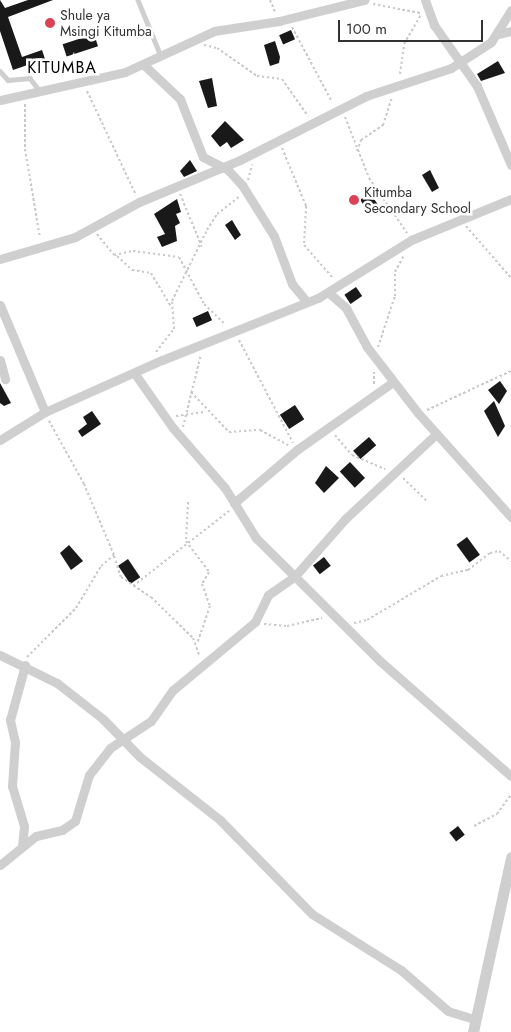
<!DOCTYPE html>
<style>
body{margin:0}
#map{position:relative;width:511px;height:1032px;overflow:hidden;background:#fff;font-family:Jost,sans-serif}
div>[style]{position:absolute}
.building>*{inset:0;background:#191919;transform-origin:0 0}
.path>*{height:2px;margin-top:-1px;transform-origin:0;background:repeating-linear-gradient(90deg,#c9c9c9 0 2.5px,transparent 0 5px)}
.service>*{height:4.5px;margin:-2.25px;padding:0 2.25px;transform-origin:2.25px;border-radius:2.25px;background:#cfcfcf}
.minor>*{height:9px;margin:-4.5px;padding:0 4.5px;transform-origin:4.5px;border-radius:4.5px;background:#cfcfcf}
.tertiary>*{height:11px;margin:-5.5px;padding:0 5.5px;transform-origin:5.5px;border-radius:5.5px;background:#cfcfcf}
.dots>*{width:14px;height:14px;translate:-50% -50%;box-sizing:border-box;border:2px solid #fff;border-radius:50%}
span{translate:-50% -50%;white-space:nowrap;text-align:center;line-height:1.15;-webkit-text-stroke:5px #fff;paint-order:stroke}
.poi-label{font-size:14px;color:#323232}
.left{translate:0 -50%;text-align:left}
.quarter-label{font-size:16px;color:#000;letter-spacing:1px}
.scale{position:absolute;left:338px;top:20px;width:145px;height:22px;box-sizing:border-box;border:2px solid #323232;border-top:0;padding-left:6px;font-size:15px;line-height:18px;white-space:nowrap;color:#323232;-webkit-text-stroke:4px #fff;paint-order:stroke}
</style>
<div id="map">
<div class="building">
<i style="clip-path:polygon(0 0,5px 8px,28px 0,53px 0,8px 17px,22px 57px,42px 50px,45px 59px,13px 70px,0 31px)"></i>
<i style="left:291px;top:30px;width:10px;height:13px;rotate:66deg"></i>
<i style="left:94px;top:34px;width:13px;height:33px;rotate:72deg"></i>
<i style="clip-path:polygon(275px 41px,280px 57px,279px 63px,270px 66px,264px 45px)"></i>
<i style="clip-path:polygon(498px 61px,505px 73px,481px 81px,477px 74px)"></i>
<i style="clip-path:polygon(212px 78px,217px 106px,208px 108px,199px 81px)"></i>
<i style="clip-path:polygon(225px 121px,244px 140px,231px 148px,227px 142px,220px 147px,211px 136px)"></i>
<i style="clip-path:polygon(190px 160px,197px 171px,184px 177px,180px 171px)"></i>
<i style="clip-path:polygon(430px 170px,439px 188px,432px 192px,422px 175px)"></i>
<i style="left:370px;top:193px;width:14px;height:12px;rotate:56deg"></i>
<i style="clip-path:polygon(177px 199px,181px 212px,176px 214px,180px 223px,175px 226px,177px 241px,162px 247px,157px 237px,165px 234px,154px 214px)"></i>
<i style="clip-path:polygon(232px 220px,241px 235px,235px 240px,225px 225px)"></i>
<i style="left:356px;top:287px;width:11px;height:14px;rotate:56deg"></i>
<i style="left:208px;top:311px;width:10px;height:17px;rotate:66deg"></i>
<i style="clip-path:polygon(500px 381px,507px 391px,499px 404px,488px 390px)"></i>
<i style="clip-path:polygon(0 383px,11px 403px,4px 406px,0 403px)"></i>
<i style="clip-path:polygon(494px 401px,505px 426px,498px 437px,484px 411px)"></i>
<i style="left:295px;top:405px;width:17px;height:18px;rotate:57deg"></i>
<i style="clip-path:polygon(92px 411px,101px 424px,82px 437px,78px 431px,87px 424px,83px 417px)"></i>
<i style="left:369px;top:437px;width:11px;height:21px;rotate:49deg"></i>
<i style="left:350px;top:462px;width:22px;height:14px;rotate:47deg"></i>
<i style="clip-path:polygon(326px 466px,339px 478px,324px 493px,315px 483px)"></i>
<i style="left:467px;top:537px;width:22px;height:13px;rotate:54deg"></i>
<i style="clip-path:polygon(69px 545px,83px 561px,71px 570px,60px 553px)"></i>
<i style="left:324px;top:557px;width:11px;height:14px;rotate:52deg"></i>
<i style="left:128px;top:559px;width:22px;height:12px;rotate:56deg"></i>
<i style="left:458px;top:826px;width:11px;height:11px;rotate:52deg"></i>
</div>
<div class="path">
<i style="left:270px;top:0;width:13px;rotate:67deg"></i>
<i style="left:373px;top:4px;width:48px;rotate:10.8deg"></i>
<i style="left:292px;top:27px;width:85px;rotate:61.9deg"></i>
<i style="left:204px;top:45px;width:13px;rotate:13deg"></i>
<i style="left:217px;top:48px;width:49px;rotate:35deg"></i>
<i style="left:257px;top:76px;width:25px;rotate:7deg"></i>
<i style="left:282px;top:79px;width:45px;rotate:54.9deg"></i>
<i style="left:400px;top:74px;width:30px;rotate:-82deg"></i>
<i style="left:404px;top:44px;width:34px;rotate:-60deg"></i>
<i style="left:87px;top:91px;width:115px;rotate:64.8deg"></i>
<i style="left:25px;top:104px;width:45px;rotate:90deg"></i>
<i style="left:25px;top:149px;width:90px;rotate:80.4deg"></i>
<i style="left:345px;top:117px;width:66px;rotate:68.5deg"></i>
<i style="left:369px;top:178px;width:67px;rotate:55.4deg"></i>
<i style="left:282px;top:148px;width:63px;rotate:67.5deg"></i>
<i style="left:306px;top:206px;width:39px;rotate:93deg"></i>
<i style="left:304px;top:245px;width:44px;rotate:48.7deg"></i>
<i style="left:357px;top:151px;width:12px;rotate:-70deg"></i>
<i style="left:361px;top:140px;width:27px;rotate:-34deg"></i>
<i style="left:383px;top:125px;width:29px;rotate:-72deg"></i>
<i style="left:248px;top:180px;width:16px;rotate:-75deg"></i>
<i style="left:180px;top:194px;width:57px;rotate:67.5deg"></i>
<i style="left:466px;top:226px;width:69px;rotate:49.1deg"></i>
<i style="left:97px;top:234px;width:27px;rotate:51deg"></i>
<i style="left:114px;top:255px;width:19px;rotate:-12deg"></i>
<i style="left:133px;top:251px;width:46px;rotate:7.4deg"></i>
<i style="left:179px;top:257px;width:53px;rotate:62deg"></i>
<i style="left:204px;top:304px;width:30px;rotate:44deg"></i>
<i style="left:117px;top:256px;width:21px;rotate:43deg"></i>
<i style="left:132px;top:270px;width:19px;rotate:9deg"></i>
<i style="left:151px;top:273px;width:39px;rotate:59deg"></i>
<i style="left:239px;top:340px;width:116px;rotate:62.3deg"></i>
<i style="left:378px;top:347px;width:54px;rotate:-71.6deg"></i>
<i style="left:395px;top:296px;width:24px;rotate:-90deg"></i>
<i style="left:395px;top:272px;width:19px;rotate:-62deg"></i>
<i style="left:156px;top:352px;width:29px;rotate:-52deg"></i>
<i style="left:174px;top:329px;width:28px;rotate:-94deg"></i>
<i style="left:172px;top:301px;width:79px;rotate:-63.8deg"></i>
<i style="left:207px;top:230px;width:19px;rotate:-58deg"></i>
<i style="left:217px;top:214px;width:29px;rotate:-38deg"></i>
<i style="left:374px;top:384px;width:12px;rotate:-90deg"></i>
<i style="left:191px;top:392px;width:55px;rotate:46.5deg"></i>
<i style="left:229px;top:432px;width:31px;rotate:-4deg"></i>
<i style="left:260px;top:430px;width:32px;rotate:28deg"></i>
<i style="left:427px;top:410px;width:93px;rotate:-24.9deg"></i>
<i style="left:176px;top:416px;width:30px;rotate:-8deg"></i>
<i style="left:183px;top:427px;width:75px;rotate:-76.1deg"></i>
<i style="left:335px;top:435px;width:26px;rotate:50deg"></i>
<i style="left:352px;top:455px;width:36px;rotate:23deg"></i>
<i style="left:403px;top:478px;width:35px;rotate:44deg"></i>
<i style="left:188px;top:502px;width:39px;rotate:93deg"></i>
<i style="left:186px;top:541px;width:39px;rotate:53deg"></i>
<i style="left:209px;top:572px;width:14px;rotate:120deg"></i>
<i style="left:202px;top:584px;width:23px;rotate:70deg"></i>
<i style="left:210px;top:606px;width:39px;rotate:109deg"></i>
<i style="left:114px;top:556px;width:22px;rotate:72deg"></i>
<i style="left:121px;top:577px;width:36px;rotate:34deg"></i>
<i style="left:151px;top:597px;width:59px;rotate:44.3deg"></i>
<i style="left:193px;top:638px;width:20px;rotate:70deg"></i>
<i style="left:133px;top:586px;width:122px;rotate:-38deg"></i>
<i style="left:354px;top:623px;width:13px;rotate:-13deg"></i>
<i style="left:367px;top:620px;width:86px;rotate:-30.7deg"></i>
<i style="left:441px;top:576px;width:28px;rotate:-13deg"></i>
<i style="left:468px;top:570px;width:28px;rotate:-38deg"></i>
<i style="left:490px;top:553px;width:9px;rotate:-13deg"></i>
<i style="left:499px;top:551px;width:16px;rotate:40deg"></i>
<i style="left:264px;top:624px;width:23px;rotate:5deg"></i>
<i style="left:287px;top:626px;width:36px;rotate:-13deg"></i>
<i style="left:27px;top:657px;width:69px;rotate:-45deg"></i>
<i style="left:76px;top:608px;width:49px;rotate:-59.2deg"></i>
<i style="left:101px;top:566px;width:17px;rotate:-40deg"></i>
<i style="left:114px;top:555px;width:77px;rotate:-112.9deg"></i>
<i style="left:84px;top:484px;width:74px;rotate:-119deg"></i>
<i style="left:474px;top:826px;width:26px;rotate:-28deg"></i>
<i style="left:497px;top:814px;width:24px;rotate:-54deg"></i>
</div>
<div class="service">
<i style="left:138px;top:0;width:61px;rotate:67.7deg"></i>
<i style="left:0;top:71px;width:12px;rotate:48deg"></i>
<i style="left:8px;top:80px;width:22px;rotate:-5deg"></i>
<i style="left:30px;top:78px;width:15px;rotate:53deg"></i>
</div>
<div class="minor">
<i style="left:425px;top:0;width:27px;rotate:70deg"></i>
<i style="left:434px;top:25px;width:75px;rotate:54.8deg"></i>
<i style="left:477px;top:86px;width:86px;rotate:66.7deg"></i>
<i style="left:498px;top:34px;width:13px;rotate:-13deg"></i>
<i style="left:144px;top:65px;width:50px;rotate:43.4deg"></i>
<i style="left:180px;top:99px;width:62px;rotate:68.4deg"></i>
<i style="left:203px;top:157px;width:28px;rotate:27deg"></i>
<i style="left:228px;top:170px;width:21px;rotate:47deg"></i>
<i style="left:242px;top:185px;width:60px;rotate:57.9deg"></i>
<i style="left:274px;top:236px;width:51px;rotate:69.4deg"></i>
<i style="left:292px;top:284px;width:23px;rotate:50deg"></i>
<i style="left:0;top:100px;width:128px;rotate:-12.6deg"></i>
<i style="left:125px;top:72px;width:98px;rotate:-24.7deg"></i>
<i style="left:214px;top:31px;width:66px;rotate:-8.7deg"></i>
<i style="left:279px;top:21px;width:88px;rotate:-13.9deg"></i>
<i style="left:0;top:259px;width:78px;rotate:-16.3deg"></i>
<i style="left:75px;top:237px;width:73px;rotate:-28.7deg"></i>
<i style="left:139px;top:202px;width:109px;rotate:-22.6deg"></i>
<i style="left:240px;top:160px;width:141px;rotate:-26.9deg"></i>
<i style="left:366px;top:96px;width:89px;rotate:-18.2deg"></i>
<i style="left:451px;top:68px;width:48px;rotate:-33deg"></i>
<i style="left:491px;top:42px;width:38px;rotate:-58deg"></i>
<i style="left:329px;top:293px;width:23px;rotate:41deg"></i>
<i style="left:346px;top:308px;width:44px;rotate:61.7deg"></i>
<i style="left:367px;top:347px;width:83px;rotate:52.3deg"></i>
<i style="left:418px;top:413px;width:140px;rotate:48.2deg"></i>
<i style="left:0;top:305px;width:116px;rotate:67.2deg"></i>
<i style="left:0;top:360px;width:20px;rotate:75deg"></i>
<i style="left:135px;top:374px;width:66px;rotate:54.9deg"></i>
<i style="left:173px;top:428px;width:79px;rotate:49.1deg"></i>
<i style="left:225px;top:488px;width:59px;rotate:58.2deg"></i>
<i style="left:256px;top:538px;width:175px;rotate:44.8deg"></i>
<i style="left:380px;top:661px;width:174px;rotate:41.3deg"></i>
<i style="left:0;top:440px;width:53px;rotate:-31.9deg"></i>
<i style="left:45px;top:412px;width:128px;rotate:-24deg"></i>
<i style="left:162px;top:360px;width:168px;rotate:-21.7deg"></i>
<i style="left:318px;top:298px;width:110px;rotate:-31.9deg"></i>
<i style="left:411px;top:240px;width:108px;rotate:-22.3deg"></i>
<i style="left:234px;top:503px;width:84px;rotate:-40.2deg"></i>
<i style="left:298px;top:449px;width:116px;rotate:-35.2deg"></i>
<i style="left:0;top:655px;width:64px;rotate:26.2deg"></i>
<i style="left:57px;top:683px;width:58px;rotate:38deg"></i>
<i style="left:103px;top:719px;width:53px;rotate:45.8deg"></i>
<i style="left:140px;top:757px;width:102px;rotate:38.2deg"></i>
<i style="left:220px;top:820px;width:132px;rotate:45.6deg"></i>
<i style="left:312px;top:914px;width:105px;rotate:32.2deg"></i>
<i style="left:401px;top:970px;width:62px;rotate:41.1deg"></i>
<i style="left:448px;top:1011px;width:28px;rotate:17deg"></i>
<i style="left:22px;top:846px;width:20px;rotate:-84deg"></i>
<i style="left:24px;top:826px;width:42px;rotate:-106.7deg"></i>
<i style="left:12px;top:786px;width:44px;rotate:-86.1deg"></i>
<i style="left:15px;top:742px;width:23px;rotate:-103deg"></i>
<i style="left:10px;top:720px;width:57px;rotate:-74.7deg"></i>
<i style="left:0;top:865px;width:46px;rotate:-38.9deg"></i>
<i style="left:36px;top:836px;width:27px;rotate:-13deg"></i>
<i style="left:62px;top:830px;width:16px;rotate:-35deg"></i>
<i style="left:75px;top:821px;width:48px;rotate:-73.1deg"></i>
<i style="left:89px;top:775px;width:34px;rotate:-52deg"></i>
<i style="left:110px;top:748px;width:49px;rotate:-33.4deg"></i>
<i style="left:151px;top:721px;width:38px;rotate:-55deg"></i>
<i style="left:173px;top:690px;width:107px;rotate:-39.7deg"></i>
<i style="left:255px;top:622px;width:30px;rotate:-64deg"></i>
<i style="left:268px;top:595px;width:33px;rotate:-35deg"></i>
<i style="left:295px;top:576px;width:76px;rotate:-48.7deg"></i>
<i style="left:345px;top:519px;width:125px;rotate:-43deg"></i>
</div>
<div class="tertiary">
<i style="left:473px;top:1032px;width:179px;rotate:-77.7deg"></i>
</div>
<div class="dots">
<i style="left:50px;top:23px;background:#da4356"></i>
<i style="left:354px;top:200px;background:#da4356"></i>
</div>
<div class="poi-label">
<span class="left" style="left:60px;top:23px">Shule ya<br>Msingi Kitumba</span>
<span class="left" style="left:364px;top:200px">Kitumba<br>Secondary School</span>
</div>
<div class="quarter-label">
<span style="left:62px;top:68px">KITUMBA</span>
</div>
<div class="scale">100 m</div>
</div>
